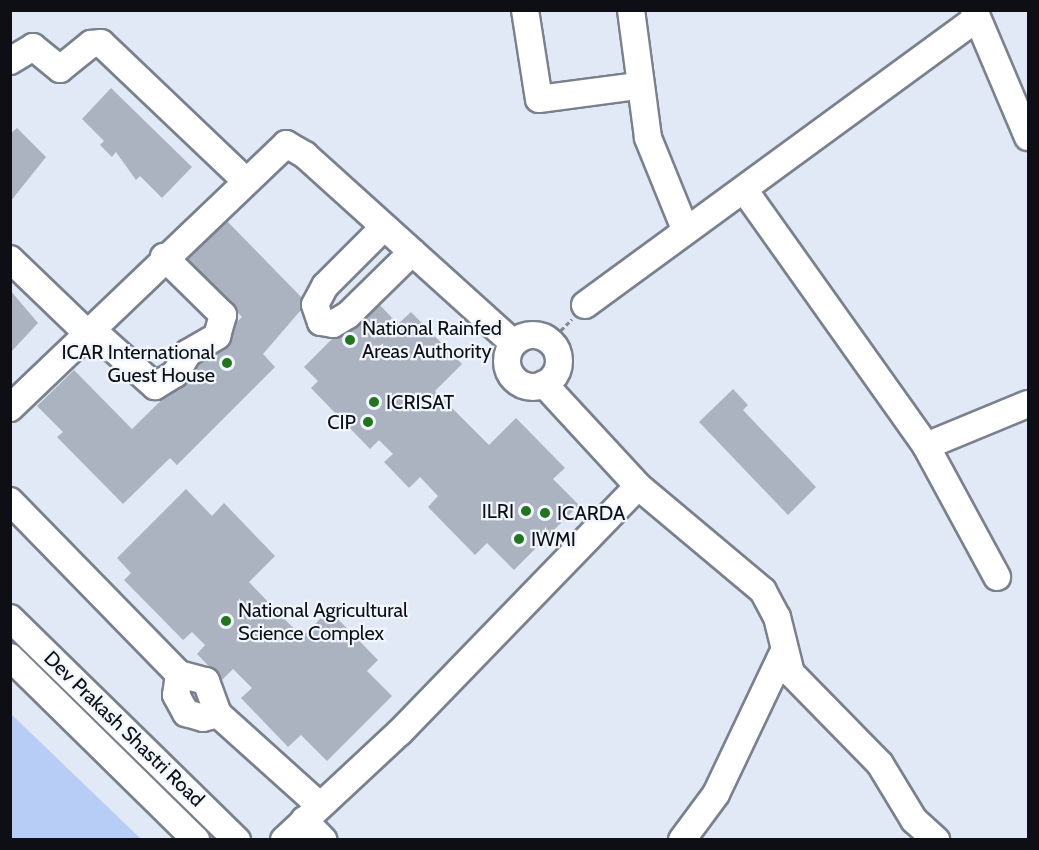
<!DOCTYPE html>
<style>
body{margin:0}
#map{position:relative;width:1039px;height:850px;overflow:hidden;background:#e1e8f6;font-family:Cabin,sans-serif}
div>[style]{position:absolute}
.green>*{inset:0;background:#b8cdf6}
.building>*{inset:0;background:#acb3c0}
.path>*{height:3px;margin-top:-1.5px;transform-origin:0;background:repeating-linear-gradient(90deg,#828791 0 4.5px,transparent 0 7.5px)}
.roads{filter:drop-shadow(2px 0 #7a818d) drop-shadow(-2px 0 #7a818d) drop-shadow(0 2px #7a818d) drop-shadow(0 -2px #7a818d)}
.minor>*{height:26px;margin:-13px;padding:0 13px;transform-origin:13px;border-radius:13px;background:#fff}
.minor>.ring{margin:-13px;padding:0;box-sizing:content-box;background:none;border:26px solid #fff;border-radius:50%}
.dots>*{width:16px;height:16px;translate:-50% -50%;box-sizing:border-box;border:3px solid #f1f5fe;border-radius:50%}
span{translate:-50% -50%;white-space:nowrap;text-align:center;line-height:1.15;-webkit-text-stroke:4.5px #f1f5fe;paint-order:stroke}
.poi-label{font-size:20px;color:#0d0f14}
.left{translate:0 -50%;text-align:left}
.right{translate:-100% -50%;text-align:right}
.street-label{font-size:20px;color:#0d0f14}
.frame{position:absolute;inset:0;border:12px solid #0d0f14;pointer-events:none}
</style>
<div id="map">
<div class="green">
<i style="clip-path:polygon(10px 714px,11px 714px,141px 839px,11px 839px)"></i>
</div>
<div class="building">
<i style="clip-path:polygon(111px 88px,192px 167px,162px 198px,140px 176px,136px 180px,116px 152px,112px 157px,100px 145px,104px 141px,82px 119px)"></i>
<i style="clip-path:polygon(17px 128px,46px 157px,10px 202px,10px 134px)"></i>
<i style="clip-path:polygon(224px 218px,307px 303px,263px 354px,275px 367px,177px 465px,170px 458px,123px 504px,57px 437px,63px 432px,37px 406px,74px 370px,132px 429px,186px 376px,178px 367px,201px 358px,242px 317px,183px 258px)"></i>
<i style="clip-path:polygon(10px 290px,38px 323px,10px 353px)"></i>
<i style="clip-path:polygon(373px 298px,398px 324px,411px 312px,462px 364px,435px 391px,489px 445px,516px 418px,565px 468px,553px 479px,579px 505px,514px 570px,487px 543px,475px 555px,428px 507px,438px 496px,420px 477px,409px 488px,384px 462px,393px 454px,379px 440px,370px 449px,311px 388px,318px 381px,304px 367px)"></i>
<i style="clip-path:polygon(733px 389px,748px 405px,743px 410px,816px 487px,788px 515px,699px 422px)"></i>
<i style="clip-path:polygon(186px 489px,212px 516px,224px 503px,275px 556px,249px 582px,302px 637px,329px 610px,378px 660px,367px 671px,392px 696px,327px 761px,301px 735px,288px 747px,241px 698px,252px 688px,233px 669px,222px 680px,197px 654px,205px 645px,192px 632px,183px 640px,124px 580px,131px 573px,117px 558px)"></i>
</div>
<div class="path">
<i style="left:550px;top:341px;width:31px;rotate:-45deg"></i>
</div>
<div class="roads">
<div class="minor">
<i style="left:525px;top:10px;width:90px;rotate:81.1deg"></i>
<i style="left:539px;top:99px;width:100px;rotate:-7.5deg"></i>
<i style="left:631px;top:10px;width:129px;rotate:82.4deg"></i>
<i style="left:648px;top:138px;width:98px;rotate:67.9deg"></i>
<i style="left:974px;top:10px;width:138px;rotate:67deg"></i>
<i style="left:10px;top:61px;width:27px;rotate:-31deg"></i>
<i style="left:33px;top:47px;width:35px;rotate:39deg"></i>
<i style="left:60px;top:69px;width:40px;rotate:-39deg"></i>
<i style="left:91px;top:44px;width:10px;rotate:-6deg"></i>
<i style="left:101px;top:43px;width:197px;rotate:43.6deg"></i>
<i style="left:745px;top:191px;width:313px;rotate:54.6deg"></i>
<i style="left:926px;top:446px;width:149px;rotate:61.5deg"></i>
<i style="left:384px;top:227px;width:83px;rotate:135deg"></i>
<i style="left:325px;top:286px;width:21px;rotate:118deg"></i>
<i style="left:315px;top:305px;width:18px;rotate:71deg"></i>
<i style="left:321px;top:322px;width:12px;rotate:9deg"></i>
<i style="left:333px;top:324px;width:17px;rotate:-31deg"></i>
<i style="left:348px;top:315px;width:90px;rotate:-44.5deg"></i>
<i style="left:10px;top:259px;width:107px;rotate:43.9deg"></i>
<i style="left:585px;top:305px;width:486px;rotate:-36.2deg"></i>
<i style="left:91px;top:329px;width:86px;rotate:41.7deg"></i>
<i style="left:155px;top:386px;width:23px;rotate:-31deg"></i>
<i style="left:175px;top:374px;width:25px;rotate:-58deg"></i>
<i style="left:188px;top:353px;width:34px;rotate:-30deg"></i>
<i style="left:217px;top:336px;width:22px;rotate:-74deg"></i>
<i style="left:223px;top:315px;width:83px;rotate:-135.5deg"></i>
<i class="ring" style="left:507px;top:335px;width:26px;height:26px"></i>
<i style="left:544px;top:384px;width:139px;rotate:47.3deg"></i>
<i style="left:638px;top:486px;width:163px;rotate:40deg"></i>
<i style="left:763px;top:591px;width:30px;rotate:62deg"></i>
<i style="left:777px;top:617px;width:58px;rotate:76deg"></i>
<i style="left:791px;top:673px;width:127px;rotate:45.6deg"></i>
<i style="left:880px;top:764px;width:66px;rotate:58.7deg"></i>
<i style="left:914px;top:820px;width:30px;rotate:42deg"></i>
<i style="left:10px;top:408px;width:382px;rotate:-43.7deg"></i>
<i style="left:286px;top:144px;width:22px;rotate:30deg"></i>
<i style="left:305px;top:155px;width:280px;rotate:42.1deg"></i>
<i style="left:926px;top:446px;width:110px;rotate:-22.4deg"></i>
<i style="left:10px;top:501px;width:242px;rotate:45.7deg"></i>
<i style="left:179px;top:674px;width:28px;rotate:15deg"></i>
<i style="left:206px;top:681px;width:35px;rotate:70deg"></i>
<i style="left:218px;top:714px;width:137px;rotate:42deg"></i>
<i style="left:10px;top:618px;width:318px;rotate:44.4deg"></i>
<i style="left:10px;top:657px;width:261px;rotate:44.5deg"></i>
<i style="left:179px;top:674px;width:21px;rotate:98deg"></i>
<i style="left:176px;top:695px;width:21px;rotate:61deg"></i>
<i style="left:186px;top:713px;width:18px;rotate:16deg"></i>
<i style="left:203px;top:718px;width:16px;rotate:-15deg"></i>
<i style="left:304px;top:820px;width:28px;rotate:46deg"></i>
<i style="left:284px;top:840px;width:158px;rotate:-43deg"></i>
<i style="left:400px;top:732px;width:342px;rotate:-45.9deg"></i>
<i style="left:682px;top:840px;width:57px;rotate:-53.5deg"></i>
<i style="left:716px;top:794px;width:154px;rotate:-64.6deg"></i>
</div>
</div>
<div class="dots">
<i style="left:350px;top:340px;background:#22741d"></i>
<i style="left:227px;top:363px;background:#22741d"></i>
<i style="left:374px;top:402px;background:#22741d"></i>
<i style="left:368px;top:422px;background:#22741d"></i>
<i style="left:526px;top:511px;background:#22741d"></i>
<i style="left:545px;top:513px;background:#22741d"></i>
<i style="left:519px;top:539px;background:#22741d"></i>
<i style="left:226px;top:621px;background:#22741d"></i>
</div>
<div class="poi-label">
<span class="left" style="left:362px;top:340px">National Rainfed<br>Areas Authority</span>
<span class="right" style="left:215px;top:364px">ICAR International<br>Guest House</span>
<span class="left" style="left:386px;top:402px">ICRISAT</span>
<span class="right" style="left:356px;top:422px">CIP</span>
<span class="right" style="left:514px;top:511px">ILRI</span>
<span class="left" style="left:557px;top:513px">ICARDA</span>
<span class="left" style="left:531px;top:539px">IWMI</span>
<span class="left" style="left:238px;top:622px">National Agricultural<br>Science Complex</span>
</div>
<div class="street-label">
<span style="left:124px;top:729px;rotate:44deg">Dev Prakash Shastri Road</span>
</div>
<div class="frame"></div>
</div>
